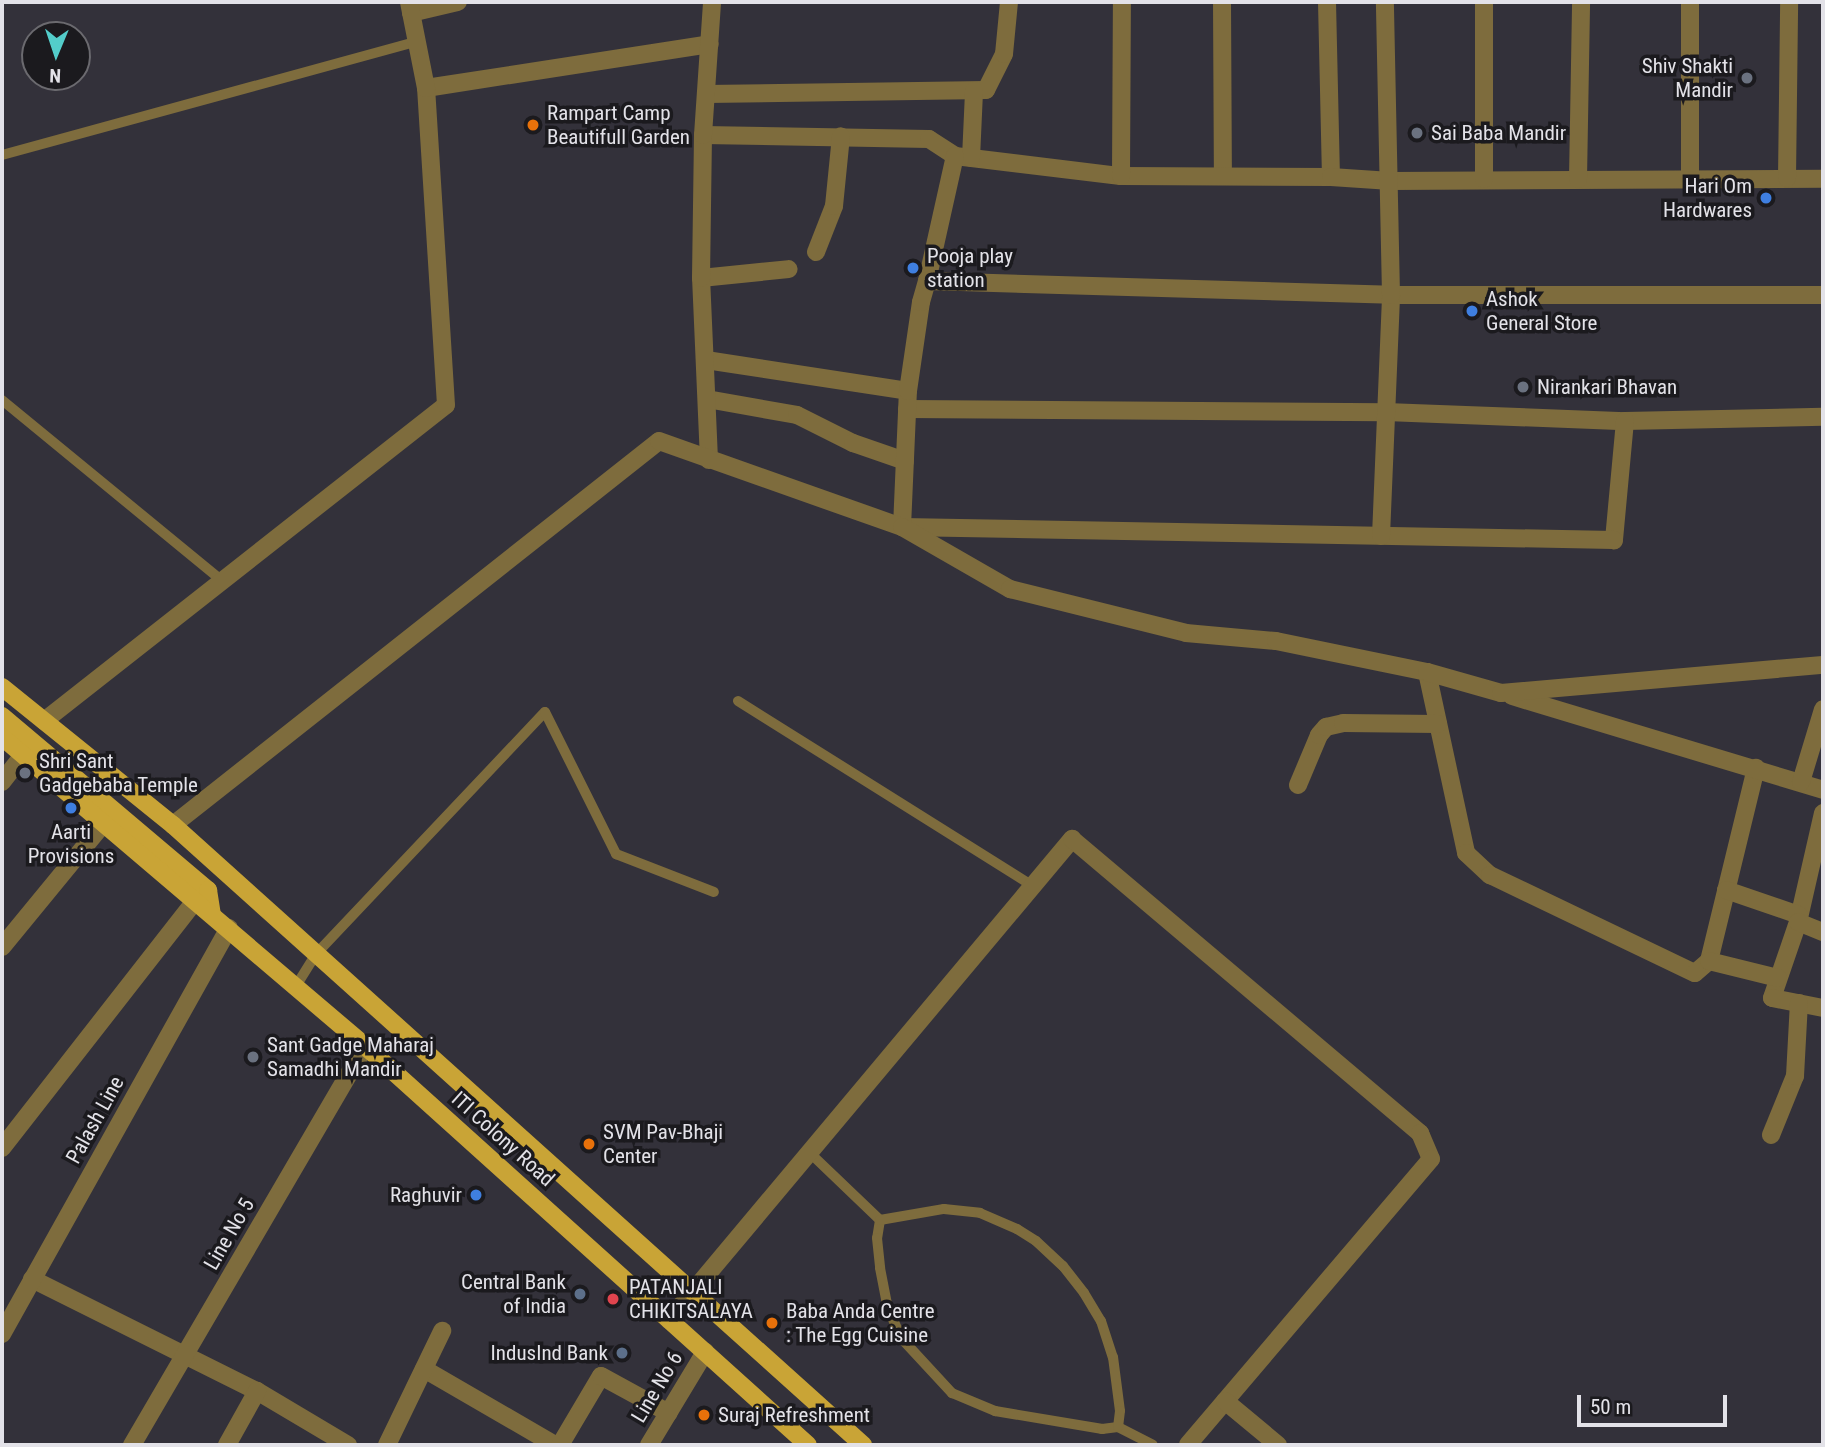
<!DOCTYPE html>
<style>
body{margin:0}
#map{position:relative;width:1825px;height:1447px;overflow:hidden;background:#33313a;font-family:"Roboto Condensed",sans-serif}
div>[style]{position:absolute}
.lane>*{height:10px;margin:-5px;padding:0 5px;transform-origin:5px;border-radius:5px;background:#7e6c3d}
.street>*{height:18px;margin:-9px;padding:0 9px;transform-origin:9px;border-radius:9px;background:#7e6c3d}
.primary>*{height:18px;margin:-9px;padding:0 9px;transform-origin:9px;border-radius:9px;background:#c9a436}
.dots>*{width:19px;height:19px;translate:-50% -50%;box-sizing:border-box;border:4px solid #1b1a1e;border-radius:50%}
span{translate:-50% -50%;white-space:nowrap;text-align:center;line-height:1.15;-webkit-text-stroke:7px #1b1a1e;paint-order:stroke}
.poi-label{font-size:21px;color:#e3e2e8}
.right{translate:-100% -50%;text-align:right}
.left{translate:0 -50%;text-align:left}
.street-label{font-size:21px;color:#e3e2e8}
.frame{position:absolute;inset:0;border:4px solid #e3e2e8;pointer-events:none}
.north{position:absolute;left:21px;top:21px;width:70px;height:70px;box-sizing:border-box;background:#1b1a1e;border:2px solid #6b6a6f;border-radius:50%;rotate:182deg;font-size:19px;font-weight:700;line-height:28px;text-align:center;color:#e3e2e8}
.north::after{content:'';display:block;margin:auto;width:24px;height:32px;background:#53cdca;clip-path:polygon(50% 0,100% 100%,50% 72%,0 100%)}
.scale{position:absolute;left:1577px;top:1395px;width:150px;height:32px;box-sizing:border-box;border:4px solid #e3e2e8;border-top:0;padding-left:9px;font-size:21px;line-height:24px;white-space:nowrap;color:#e3e2e8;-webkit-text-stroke:5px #1b1a1e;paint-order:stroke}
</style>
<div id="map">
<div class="lane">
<i style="left:2px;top:155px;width:429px;rotate:-15.3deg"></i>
<i style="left:2px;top:400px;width:285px;rotate:39.4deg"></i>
<i style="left:738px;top:701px;width:348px;rotate:32.1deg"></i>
<i style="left:296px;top:986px;width:38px;rotate:-58deg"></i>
<i style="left:316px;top:954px;width:333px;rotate:-46.6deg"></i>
<i style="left:545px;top:712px;width:159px;rotate:63.4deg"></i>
<i style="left:616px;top:854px;width:105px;rotate:21.2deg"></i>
<i style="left:810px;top:1153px;width:97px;rotate:43.7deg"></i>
<i style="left:880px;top:1220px;width:18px;rotate:99deg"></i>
<i style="left:877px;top:1238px;width:30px;rotate:84deg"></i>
<i style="left:880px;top:1268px;width:42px;rotate:79deg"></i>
<i style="left:888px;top:1309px;width:33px;rotate:65deg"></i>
<i style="left:902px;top:1339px;width:74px;rotate:47.2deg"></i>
<i style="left:952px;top:1393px;width:47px;rotate:22.7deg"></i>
<i style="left:995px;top:1411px;width:109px;rotate:9.5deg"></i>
<i style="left:1102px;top:1429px;width:16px;rotate:-7deg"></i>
<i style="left:1118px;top:1427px;width:39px;rotate:27deg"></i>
<i style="left:880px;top:1220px;width:65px;rotate:-9.8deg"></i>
<i style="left:944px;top:1209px;width:36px;rotate:6deg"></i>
<i style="left:980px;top:1213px;width:40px;rotate:23.4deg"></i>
<i style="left:1017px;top:1229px;width:22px;rotate:32deg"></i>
<i style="left:1036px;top:1241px;width:37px;rotate:43deg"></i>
<i style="left:1063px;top:1266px;width:34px;rotate:52deg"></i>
<i style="left:1084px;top:1293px;width:33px;rotate:59deg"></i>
<i style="left:1101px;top:1321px;width:38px;rotate:72deg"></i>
<i style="left:1113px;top:1357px;width:54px;rotate:82.6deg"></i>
<i style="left:1120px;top:1411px;width:16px;rotate:97deg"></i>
</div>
<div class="street">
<i style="left:1222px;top:2px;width:173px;rotate:89.7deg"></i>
<i style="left:1327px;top:2px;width:175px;rotate:88.7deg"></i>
<i style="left:411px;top:13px;width:48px;rotate:-13.2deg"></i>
<i style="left:426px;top:88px;width:287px;rotate:-8.8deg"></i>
<i style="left:706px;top:94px;width:280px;rotate:-0.8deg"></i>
<i style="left:986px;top:90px;width:40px;rotate:-63.4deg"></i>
<i style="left:1004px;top:54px;width:52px;rotate:-84.5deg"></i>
<i style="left:703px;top:135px;width:226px;rotate:1deg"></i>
<i style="left:929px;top:139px;width:31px;rotate:33deg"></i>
<i style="left:955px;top:156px;width:167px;rotate:6.9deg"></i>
<i style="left:1121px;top:176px;width:210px;rotate:0.3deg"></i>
<i style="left:1331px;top:177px;width:60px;rotate:3.8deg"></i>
<i style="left:1391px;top:181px;width:432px;rotate:-0.3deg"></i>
<i style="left:971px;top:158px;width:67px;rotate:-87.4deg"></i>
<i style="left:1121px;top:176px;width:174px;rotate:-89.7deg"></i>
<i style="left:1787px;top:178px;width:176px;rotate:-89.3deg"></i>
<i style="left:1484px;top:179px;width:177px;rotate:-90deg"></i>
<i style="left:1578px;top:179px;width:177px;rotate:-89deg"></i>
<i style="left:1690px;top:179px;width:177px;rotate:-90deg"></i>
<i style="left:816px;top:252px;width:49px;rotate:-68.6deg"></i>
<i style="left:834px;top:206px;width:70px;rotate:-84.3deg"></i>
<i style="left:701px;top:278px;width:88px;rotate:-5.8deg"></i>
<i style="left:927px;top:281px;width:128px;rotate:-77.4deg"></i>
<i style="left:706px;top:360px;width:204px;rotate:8.7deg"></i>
<i style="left:707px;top:399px;width:91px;rotate:10.1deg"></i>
<i style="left:797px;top:415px;width:63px;rotate:26.6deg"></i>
<i style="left:853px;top:443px;width:55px;rotate:19.1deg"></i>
<i style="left:907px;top:409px;width:479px;rotate:0.4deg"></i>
<i style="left:1386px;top:412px;width:239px;rotate:2.2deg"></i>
<i style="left:1625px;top:421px;width:198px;rotate:-1.2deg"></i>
<i style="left:1625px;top:421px;width:120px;rotate:95.3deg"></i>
<i style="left:1614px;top:540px;width:712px;rotate:-178.95deg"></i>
<i style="left:902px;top:527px;width:136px;rotate:-87.5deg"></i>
<i style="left:908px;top:391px;width:90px;rotate:-81.7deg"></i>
<i style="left:921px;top:302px;width:22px;rotate:-74deg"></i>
<i style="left:927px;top:281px;width:464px;rotate:1.7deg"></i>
<i style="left:1391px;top:295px;width:432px"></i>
<i style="left:709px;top:460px;width:182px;rotate:-92.5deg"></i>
<i style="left:701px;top:278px;width:143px;rotate:-89.2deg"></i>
<i style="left:703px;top:135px;width:133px;rotate:-86.1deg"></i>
<i style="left:1381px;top:536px;width:241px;rotate:-87.6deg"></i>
<i style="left:1391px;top:295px;width:293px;rotate:-91.2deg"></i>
<i style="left:1427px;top:672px;width:185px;rotate:77.8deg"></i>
<i style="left:1466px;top:853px;width:33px;rotate:43deg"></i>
<i style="left:1490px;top:875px;width:227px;rotate:25.6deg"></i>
<i style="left:1695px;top:973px;width:18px;rotate:-41deg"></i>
<i style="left:1709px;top:961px;width:199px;rotate:-76.3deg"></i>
<i style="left:1512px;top:696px;width:325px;rotate:16.8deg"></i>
<i style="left:44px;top:721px;width:511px;rotate:-38.17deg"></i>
<i style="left:446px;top:405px;width:318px;rotate:-93.6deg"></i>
<i style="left:426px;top:88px;width:88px;rotate:-101.2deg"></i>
<i style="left:2px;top:782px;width:34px;rotate:-52deg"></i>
<i style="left:1801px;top:782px;width:76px;rotate:-73.2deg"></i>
<i style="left:1298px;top:785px;width:54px;rotate:-67.2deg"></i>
<i style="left:1319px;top:735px;width:11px;rotate:-49deg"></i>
<i style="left:1326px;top:727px;width:17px;rotate:-13deg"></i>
<i style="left:1343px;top:723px;width:95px;rotate:0.6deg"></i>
<i style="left:1823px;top:813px;width:112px;rotate:102.9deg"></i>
<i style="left:1798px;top:922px;width:80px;rotate:108.9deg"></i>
<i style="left:1772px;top:998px;width:52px;rotate:11.1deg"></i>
<i style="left:173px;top:825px;width:619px;rotate:-38.31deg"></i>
<i style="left:659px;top:441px;width:258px;rotate:19.5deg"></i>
<i style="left:902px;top:527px;width:125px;rotate:29.9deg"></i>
<i style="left:1010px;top:589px;width:181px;rotate:14deg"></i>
<i style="left:1186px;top:633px;width:90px;rotate:5.1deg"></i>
<i style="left:1276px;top:641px;width:154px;rotate:11.6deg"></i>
<i style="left:1427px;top:672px;width:77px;rotate:15.8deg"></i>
<i style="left:1501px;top:693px;width:323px;rotate:-5deg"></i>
<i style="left:1726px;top:890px;width:77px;rotate:18.9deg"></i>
<i style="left:1798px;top:922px;width:27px;rotate:22deg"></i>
<i style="left:2px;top:947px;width:161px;rotate:-50.6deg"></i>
<i style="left:1709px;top:961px;width:71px;rotate:13.8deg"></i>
<i style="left:1771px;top:1135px;width:64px;rotate:-67.9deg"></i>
<i style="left:1795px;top:1076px;width:73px;rotate:-86.9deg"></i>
<i style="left:2px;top:1148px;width:315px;rotate:-52deg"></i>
<i style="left:32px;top:1279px;width:251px;rotate:26.5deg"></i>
<i style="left:257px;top:1391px;width:106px;rotate:30.7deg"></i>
<i style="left:669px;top:1320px;width:628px;rotate:-50.04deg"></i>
<i style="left:1072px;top:839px;width:456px;rotate:40.2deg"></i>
<i style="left:1420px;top:1133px;width:28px;rotate:67deg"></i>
<i style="left:1431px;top:1159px;width:375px;rotate:130.4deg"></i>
<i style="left:2px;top:1334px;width:465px;rotate:-60.8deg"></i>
<i style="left:424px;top:1369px;width:151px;rotate:30.1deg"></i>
<i style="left:1225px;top:1401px;width:69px;rotate:39.7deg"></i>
<i style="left:132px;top:1445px;width:462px;rotate:-59.7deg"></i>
<i style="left:227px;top:1445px;width:62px;rotate:-60.9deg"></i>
<i style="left:387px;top:1445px;width:127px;rotate:-64.2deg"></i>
<i style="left:560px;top:1445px;width:80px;rotate:-59.3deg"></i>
<i style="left:601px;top:1376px;width:77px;rotate:28.6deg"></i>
<i style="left:649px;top:1445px;width:109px;rotate:-58.9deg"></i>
</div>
<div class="primary">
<i style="left:2px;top:687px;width:220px;rotate:38.9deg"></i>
<i style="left:173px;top:825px;width:928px;rotate:41.94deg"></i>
<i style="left:2px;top:716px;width:270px;rotate:40.2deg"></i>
<i style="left:208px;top:890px;width:24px;rotate:81deg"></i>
<i style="left:2px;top:737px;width:477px;rotate:40.4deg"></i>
<i style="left:365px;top:1046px;width:596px;rotate:42.01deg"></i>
</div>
<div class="dots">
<i style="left:1747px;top:78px;background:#6b7280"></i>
<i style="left:533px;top:125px;background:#e8710a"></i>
<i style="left:1417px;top:133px;background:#6b7280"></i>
<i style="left:1766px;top:198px;background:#3f7fe0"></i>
<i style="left:913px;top:268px;background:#3f7fe0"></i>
<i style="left:1472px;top:311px;background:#3f7fe0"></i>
<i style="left:1523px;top:387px;background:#6b7280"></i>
<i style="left:25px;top:773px;background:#6b7280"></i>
<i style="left:71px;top:808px;background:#3f7fe0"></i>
<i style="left:253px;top:1057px;background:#6b7280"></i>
<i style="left:589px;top:1144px;background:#e8710a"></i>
<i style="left:476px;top:1195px;background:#3f7fe0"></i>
<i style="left:580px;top:1294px;background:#5c6f8a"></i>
<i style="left:613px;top:1299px;background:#e0444e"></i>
<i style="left:772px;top:1323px;background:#e8710a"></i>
<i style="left:622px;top:1353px;background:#5c6f8a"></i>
<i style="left:704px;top:1415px;background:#e8710a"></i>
</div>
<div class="poi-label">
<span class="right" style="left:1733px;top:78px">Shiv Shakti<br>Mandir</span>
<span class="left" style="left:547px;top:125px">Rampart Camp<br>Beautifull Garden</span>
<span class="left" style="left:1431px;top:133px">Sai Baba Mandir</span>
<span class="right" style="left:1752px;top:198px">Hari Om<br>Hardwares</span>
<span class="left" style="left:927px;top:268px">Pooja play<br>station</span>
<span class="left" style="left:1486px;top:311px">Ashok<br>General Store</span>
<span class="left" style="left:1537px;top:387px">Nirankari Bhavan</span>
<span class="left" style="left:39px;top:773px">Shri Sant<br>Gadgebaba Temple</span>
<span style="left:71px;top:844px">Aarti<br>Provisions</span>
<span class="left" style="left:267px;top:1057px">Sant Gadge Maharaj<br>Samadhi Mandir</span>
<span class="left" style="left:603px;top:1144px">SVM Pav-Bhaji<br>Center</span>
<span class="right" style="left:462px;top:1195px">Raghuvir</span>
<span class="right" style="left:566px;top:1294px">Central Bank<br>of India</span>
<span class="left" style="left:629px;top:1299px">PATANJALI<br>CHIKITSALAYA</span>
<span class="left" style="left:786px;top:1323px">Baba Anda Centre<br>: The Egg Cuisine</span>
<span class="right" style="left:608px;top:1353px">IndusInd Bank</span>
<span class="left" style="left:718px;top:1415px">Suraj Refreshment</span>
</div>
<div class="street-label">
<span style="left:95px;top:1120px;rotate:-61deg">Palash Line</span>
<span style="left:503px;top:1139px;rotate:42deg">ITI Colony Road</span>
<span style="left:229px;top:1234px;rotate:-60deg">Line No 5</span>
<span style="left:657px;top:1387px;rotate:-59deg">Line No 6</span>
</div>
<div class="frame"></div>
<div class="north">N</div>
<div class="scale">50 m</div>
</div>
